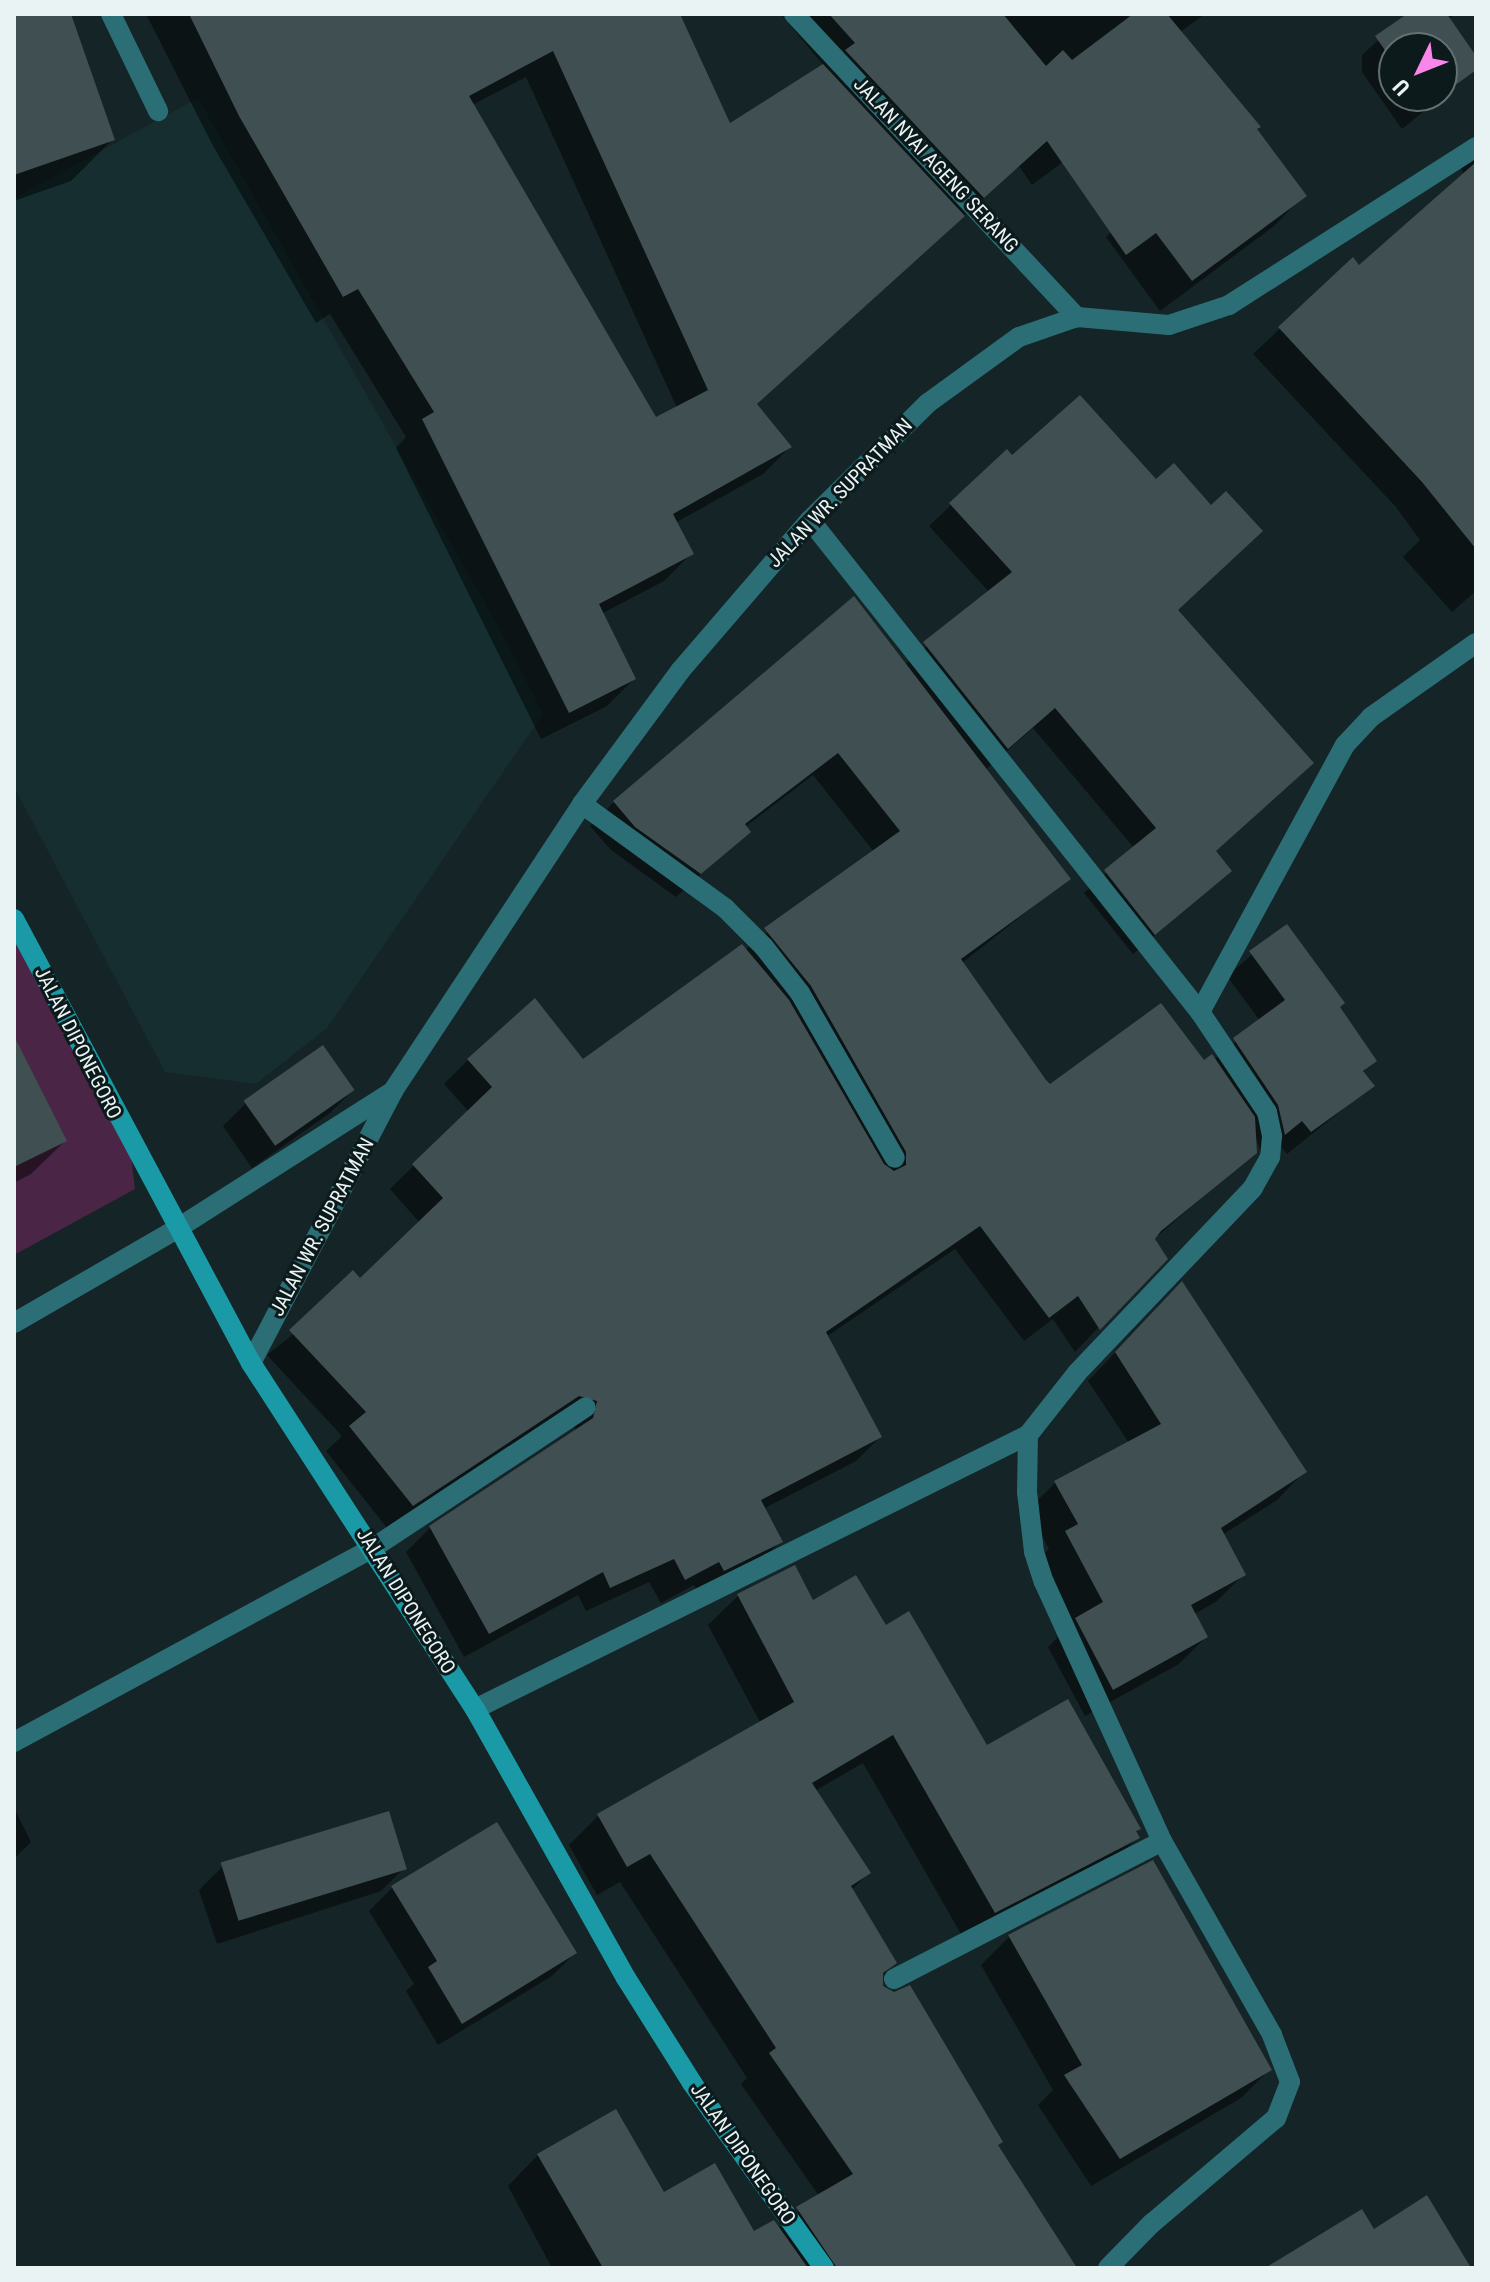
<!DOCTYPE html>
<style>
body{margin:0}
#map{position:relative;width:1490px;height:2282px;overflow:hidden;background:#152426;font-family:"Roboto Condensed",sans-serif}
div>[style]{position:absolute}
.built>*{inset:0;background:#162e30}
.green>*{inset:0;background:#4b2546}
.shadow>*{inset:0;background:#0007}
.building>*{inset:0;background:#405052;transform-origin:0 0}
.service>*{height:20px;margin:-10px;padding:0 10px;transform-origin:10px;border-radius:10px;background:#2b6e75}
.minor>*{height:20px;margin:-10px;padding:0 10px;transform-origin:10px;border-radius:10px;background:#2b6e75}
.tertiary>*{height:20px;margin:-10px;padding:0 10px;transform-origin:10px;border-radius:10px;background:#2b6e75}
.secondary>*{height:20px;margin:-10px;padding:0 10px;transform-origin:10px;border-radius:10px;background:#1a9aa6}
span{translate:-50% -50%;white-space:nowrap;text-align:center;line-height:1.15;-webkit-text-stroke:6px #0c1a1c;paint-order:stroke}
.street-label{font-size:20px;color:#e9f3f4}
.frame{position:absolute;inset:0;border:16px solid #e9f3f4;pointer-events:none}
.north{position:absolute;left:1378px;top:32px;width:80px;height:80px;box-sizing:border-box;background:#0c1a1c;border:2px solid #647172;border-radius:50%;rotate:227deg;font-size:22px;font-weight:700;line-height:32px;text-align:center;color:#e9f3f4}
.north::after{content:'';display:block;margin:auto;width:28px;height:36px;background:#f987e9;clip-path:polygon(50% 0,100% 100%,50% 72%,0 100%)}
</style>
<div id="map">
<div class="built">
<i style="clip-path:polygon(198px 98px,498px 626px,543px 714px,327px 1028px,256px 1084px,165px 1072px,14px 787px,14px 198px)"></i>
</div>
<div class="green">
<i style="clip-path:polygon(14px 918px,128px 1131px,135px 1189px,14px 1255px)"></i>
</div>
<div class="shadow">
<i style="clip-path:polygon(14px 14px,68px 14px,112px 140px,71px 181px,14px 201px)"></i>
<i style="clip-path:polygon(evenodd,146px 14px,677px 14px,729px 126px,824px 66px,781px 14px,1205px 14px,1180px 32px,1171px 81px,1032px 185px,1019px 166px,756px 405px,790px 447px,763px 474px,675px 523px,692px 553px,664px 581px,601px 614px,634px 679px,607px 706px,541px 739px,396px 448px,406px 437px,330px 314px,316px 323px,212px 144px,146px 14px,526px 77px,677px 408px,655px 420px,472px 105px,526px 77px)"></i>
<i style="clip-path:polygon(evenodd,1456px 14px,1448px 19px,1476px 59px,1476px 69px,1402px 129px,1362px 72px,1362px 55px,1407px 14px,1456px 14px,1394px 48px,1442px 48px,1442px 96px,1394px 96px,1394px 48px)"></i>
<i style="clip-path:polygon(1476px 145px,1476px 591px,1452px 612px,1403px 557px,1420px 540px,1396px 507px,1253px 354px,1353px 260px,1359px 268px,1464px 174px,1458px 163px)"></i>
<i style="clip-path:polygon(1304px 195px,1274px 226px,1160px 311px,1106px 237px,1136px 206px)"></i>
<i style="clip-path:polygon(1007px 452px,1176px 610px,1290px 784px,1214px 852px,1229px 871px,1133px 954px,1084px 893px,1134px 848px,1033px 728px,985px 770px,1069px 878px,962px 963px,1050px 1086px,1214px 1060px,1260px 1021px,1227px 976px,1286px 926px,1374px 1061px,1362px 1073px,1372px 1086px,1287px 1154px,1278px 1142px,1262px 1155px,1254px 1132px,1255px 1152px,1153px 1240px,1165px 1258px,1075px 1352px,1053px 1319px,1024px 1341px,955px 1249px,826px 1337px,880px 1437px,856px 1461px,763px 1509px,780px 1542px,756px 1566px,699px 1594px,694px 1585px,661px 1603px,649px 1582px,586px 1611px,578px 1595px,464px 1657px,406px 1552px,430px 1528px,576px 1430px,567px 1418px,388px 1529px,326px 1451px,342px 1436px,267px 1355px,360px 1281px,420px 1223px,390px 1189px,469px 1112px,444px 1084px,468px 1060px,583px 1061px,745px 950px,874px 852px,813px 775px,745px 827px,748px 831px,676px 897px,611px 850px,590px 826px,614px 802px,904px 665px,990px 593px,929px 526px)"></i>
<i style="clip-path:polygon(14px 1041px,65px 1141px,31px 1174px,14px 1183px)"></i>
<i style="clip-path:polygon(353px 1090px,330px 1113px,252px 1168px,223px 1126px,246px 1103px)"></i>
<i style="clip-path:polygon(1155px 1311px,1304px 1472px,1277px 1500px,1222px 1535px,1244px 1574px,1216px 1602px,1194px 1614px,1206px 1637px,1179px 1664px,1085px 1716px,1048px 1647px,1072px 1623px,1038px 1560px,1049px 1549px,1028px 1510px,1056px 1482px,1129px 1443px,1088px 1381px)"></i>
<i style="clip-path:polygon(794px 1568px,812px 1603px,885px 1627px,987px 1748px,1137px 1838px,1108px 1867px,965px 1941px,863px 1763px,815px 1791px,869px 1873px,851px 1890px,895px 1962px,881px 1976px,881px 1987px,997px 2146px,1075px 2268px,827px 2268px,822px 2259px,805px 2268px,552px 2268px,508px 2186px,538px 2155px,663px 2195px,754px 2234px,777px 2229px,819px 2196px,741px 2084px,747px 2078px,620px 1882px,597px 1895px,569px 1845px,598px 1816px,761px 1724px,708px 1625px,738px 1596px)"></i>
<i style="clip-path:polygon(14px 1808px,31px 1842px,14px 1859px)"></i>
<i style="clip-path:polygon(497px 1825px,575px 1953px,552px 1976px,438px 2045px,406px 1991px,414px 1984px,369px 1911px,392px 1888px)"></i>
<i style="clip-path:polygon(1152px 1863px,1269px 2070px,1241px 2098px,1091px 2186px,1038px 2105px,1053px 2090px,981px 1965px,1009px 1937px)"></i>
<i style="clip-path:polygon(222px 1867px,404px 1868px,381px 1891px,217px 1944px,199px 1890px)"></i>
</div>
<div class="building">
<i style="clip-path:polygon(14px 14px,71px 14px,115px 140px,14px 175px)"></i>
<i style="clip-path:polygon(evenodd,189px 14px,680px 14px,730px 123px,823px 64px,965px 216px,757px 404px,792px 447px,673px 514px,694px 554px,599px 604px,636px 679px,569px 713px,422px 419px,434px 412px,358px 289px,343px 297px,239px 116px,189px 14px,553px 51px,708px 390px,656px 417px,469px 96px,553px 51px)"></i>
<i style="clip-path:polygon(829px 14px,1003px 14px,1046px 66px,1063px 50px,1072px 60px,1133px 14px,1167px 14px,1261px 127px,1257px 129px,1307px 196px,1192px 281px,1156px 233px,1126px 255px,1047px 141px,984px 198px,845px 50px,855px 43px)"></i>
<i style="clip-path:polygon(1407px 14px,1447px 14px,1476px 56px,1476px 70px,1442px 95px,1442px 48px,1394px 48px,1394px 63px,1375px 36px)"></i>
<i style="clip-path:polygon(1476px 162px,1476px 549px,1422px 482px,1278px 327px,1353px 257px,1359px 265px)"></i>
<i style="clip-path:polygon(1080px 395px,1156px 479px,1174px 463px,1211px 505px,1226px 491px,1263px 531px,1178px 610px,1314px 763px,1216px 851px,1232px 871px,1155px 935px,1104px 870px,1156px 828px,1055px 708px,1008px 749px,923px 642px,1012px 572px,949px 503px,1007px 449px,1012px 455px)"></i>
<i style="clip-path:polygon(854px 596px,1071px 879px,961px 959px,1046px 1080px,1050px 1084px,1161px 1003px,1204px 1060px,1212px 1054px,1255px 1117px,1257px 1153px,1161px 1231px,1155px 1239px,1168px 1259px,1100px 1330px,1078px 1296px,1049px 1318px,980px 1226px,826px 1332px,882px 1437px,761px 1500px,783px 1542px,724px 1571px,719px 1562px,685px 1580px,674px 1559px,610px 1588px,603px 1572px,489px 1634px,429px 1526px,593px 1418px,597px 1401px,579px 1396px,413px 1506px,349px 1426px,366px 1412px,289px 1330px,353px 1270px,360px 1278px,443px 1198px,412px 1164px,492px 1087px,467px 1059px,535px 998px,583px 1059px,742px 944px,789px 1000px,884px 1164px,894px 1171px,906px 1165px,906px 1152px,811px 986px,764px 928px,900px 831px,838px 753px,745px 824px,751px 832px,701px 874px,635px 827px,613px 801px)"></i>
<i style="clip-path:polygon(1287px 924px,1345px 1003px,1340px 1007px,1377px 1061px,1363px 1071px,1375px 1086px,1311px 1132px,1302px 1121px,1285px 1135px,1278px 1105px,1233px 1038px,1285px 1000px,1249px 951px)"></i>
<i style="clip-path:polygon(14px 1036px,67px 1141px,14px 1167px)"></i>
<i style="left:323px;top:1045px;width:55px;height:97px;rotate:55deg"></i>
<i style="clip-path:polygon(1182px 1281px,1307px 1472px,1221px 1528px,1246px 1575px,1191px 1605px,1208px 1637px,1113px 1690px,1075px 1618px,1103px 1602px,1065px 1531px,1078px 1524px,1054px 1481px,1161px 1424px,1115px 1352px)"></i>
<i style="clip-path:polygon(795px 1565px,813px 1600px,856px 1575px,886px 1625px,909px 1611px,987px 1745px,1068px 1699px,1141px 1829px,1136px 1831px,1140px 1838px,995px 1913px,893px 1735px,812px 1783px,871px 1873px,851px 1886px,897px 1963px,883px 1973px,883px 1986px,894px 1992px,910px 1985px,1003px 2142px,998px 2145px,1077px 2268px,837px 2268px,796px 2207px,853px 2174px,769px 2053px,776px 2048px,650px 1854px,627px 1867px,597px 1814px,794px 1702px,737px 1594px)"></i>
<i style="left:389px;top:1811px;width:61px;height:176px;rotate:73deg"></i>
<i style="clip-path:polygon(497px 1822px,577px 1953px,462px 2024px,428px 1967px,437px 1961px,391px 1886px)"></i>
<i style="clip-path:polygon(1153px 1860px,1272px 2070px,1120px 2159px,1064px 2075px,1082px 2065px,1008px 1935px)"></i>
<i style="clip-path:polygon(616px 2109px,664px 2192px,715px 2163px,754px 2231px,774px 2220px,808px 2268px,603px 2268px,537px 2154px)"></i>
<i style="clip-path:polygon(1427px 2195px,1471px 2268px,1265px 2268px,1362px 2209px,1374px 2229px)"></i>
</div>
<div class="service">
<i style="left:111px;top:14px;width:108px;rotate:64.1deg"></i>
</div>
<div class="minor">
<i style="left:810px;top:520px;width:628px;rotate:51.6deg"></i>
<i style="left:1200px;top:1012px;width:120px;rotate:56.2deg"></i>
<i style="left:1267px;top:1112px;width:25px;rotate:78deg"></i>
<i style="left:1272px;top:1136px;width:21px;rotate:95deg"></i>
<i style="left:1270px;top:1157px;width:35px;rotate:119deg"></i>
<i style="left:1253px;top:1188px;width:255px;rotate:133.6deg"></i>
<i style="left:1077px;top:1373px;width:79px;rotate:128.3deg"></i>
<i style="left:1028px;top:1435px;width:57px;rotate:91deg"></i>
<i style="left:1027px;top:1492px;width:60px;rotate:83.3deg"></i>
<i style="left:1034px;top:1552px;width:32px;rotate:72deg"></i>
<i style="left:1044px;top:1582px;width:285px;rotate:65.5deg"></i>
<i style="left:1162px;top:1841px;width:223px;rotate:60.4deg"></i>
<i style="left:1272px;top:2035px;width:50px;rotate:69deg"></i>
<i style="left:1290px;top:2082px;width:39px;rotate:111deg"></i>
<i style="left:1276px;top:2118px;width:162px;rotate:139.7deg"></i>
<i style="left:1152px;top:2223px;width:63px;rotate:134.4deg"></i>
<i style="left:582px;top:804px;width:177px;rotate:36deg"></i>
<i style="left:725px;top:908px;width:55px;rotate:45deg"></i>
<i style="left:764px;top:947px;width:58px;rotate:52deg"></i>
<i style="left:800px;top:993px;width:190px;rotate:60.1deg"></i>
<i style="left:1200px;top:1012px;width:304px;rotate:-61.5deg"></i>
<i style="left:1345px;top:745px;width:38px;rotate:-47deg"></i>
<i style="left:1371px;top:717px;width:128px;rotate:-35.2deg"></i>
<i style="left:14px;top:1323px;width:186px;rotate:-30deg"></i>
<i style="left:175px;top:1230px;width:259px;rotate:-32.5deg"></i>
<i style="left:251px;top:1363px;width:307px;rotate:-62.4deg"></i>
<i style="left:475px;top:1709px;width:617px;rotate:-26.36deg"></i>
<i style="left:14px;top:1742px;width:408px;rotate:-28.4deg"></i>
<i style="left:373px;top:1548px;width:255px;rotate:-33.5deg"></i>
<i style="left:894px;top:1979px;width:301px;rotate:-27.2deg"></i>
</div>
<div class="tertiary">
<i style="left:794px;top:14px;width:415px;rotate:47deg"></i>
<i style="left:393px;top:1091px;width:344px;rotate:-56.6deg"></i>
<i style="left:582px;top:804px;width:165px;rotate:-53.6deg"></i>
<i style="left:680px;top:671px;width:199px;rotate:-49.3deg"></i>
<i style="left:810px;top:520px;width:166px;rotate:-44.8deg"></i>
<i style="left:928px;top:403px;width:112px;rotate:-36deg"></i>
<i style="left:1019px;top:337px;width:61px;rotate:-19deg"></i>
<i style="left:1077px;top:317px;width:92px;rotate:5deg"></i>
<i style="left:1169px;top:325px;width:63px;rotate:-18.4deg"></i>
<i style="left:1229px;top:305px;width:293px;rotate:-32.6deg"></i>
</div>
<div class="secondary">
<i style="left:14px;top:919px;width:503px;rotate:61.91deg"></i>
<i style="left:251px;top:1363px;width:412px;rotate:57.1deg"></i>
<i style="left:475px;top:1709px;width:308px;rotate:60.7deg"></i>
<i style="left:626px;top:1978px;width:124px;rotate:57.8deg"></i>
<i style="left:692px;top:2083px;width:227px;rotate:54.5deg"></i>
</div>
<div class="street-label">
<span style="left:936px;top:165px;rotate:47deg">JALAN NYAI AGENG SERANG</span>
<span style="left:840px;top:493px;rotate:-46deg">JALAN WR. SUPRATMAN</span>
<span style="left:78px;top:1043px;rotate:63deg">JALAN DIPONEGORO</span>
<span style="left:322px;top:1227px;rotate:-62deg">JALAN WR. SUPRATMAN</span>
<span style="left:406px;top:1601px;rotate:58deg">JALAN DIPONEGORO</span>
<span style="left:743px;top:2154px;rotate:55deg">JALAN DIPONEGORO</span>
</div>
<div class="frame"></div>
<div class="north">U</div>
</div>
